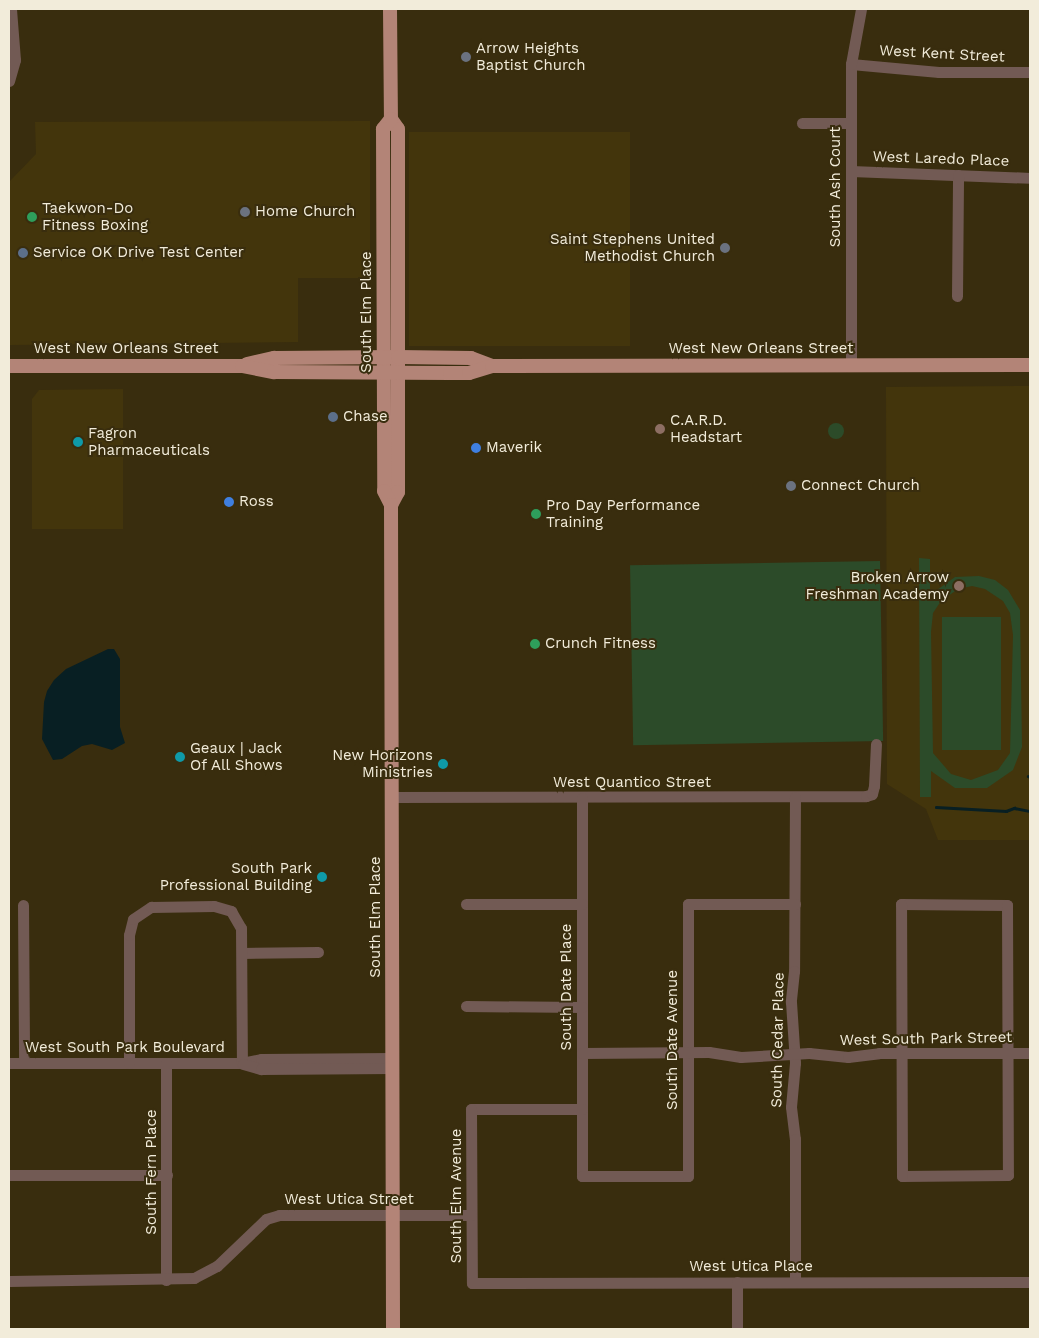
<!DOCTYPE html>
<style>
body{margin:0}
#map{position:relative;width:1039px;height:1338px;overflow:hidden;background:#392d0e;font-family:"Work Sans",sans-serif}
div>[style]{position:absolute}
.built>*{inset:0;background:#43350c;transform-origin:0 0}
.green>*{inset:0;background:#2c4b29;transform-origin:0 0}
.round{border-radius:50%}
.water>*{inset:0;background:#081f23}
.stream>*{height:2.5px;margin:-1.25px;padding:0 1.25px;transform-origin:1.25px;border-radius:1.25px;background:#081f23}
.minor>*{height:11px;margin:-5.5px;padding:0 5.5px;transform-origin:5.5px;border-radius:5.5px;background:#725a54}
.major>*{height:14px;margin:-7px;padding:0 7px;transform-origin:7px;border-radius:7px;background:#b38477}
.dots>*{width:14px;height:14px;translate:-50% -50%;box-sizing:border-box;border:2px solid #392d0e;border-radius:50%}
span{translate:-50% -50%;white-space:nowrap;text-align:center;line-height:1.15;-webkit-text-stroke:4px #392d0e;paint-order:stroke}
.poi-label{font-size:15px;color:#f2ecda}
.left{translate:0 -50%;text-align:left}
.right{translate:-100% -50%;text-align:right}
.street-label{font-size:15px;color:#f2ecda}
.frame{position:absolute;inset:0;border:10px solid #f2ecda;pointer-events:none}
</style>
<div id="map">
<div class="built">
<i style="clip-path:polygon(370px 121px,370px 278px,298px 278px,298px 342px,9px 345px,9px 182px,36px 154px,35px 122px)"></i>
<i style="left:409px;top:132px;width:221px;height:214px"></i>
<i style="clip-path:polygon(1030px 386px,1030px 840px,938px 840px,926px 809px,887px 784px,886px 387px)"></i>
<i style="clip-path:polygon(123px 389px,123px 529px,32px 529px,32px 399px,39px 390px)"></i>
</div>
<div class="green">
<i class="round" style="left:828px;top:423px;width:16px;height:16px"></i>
<i style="clip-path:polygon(evenodd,919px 558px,930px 559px,930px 595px,955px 577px,979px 576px,995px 580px,1008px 590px,1020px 610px,1022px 747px,1013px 770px,987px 788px,955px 788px,931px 771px,931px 797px,920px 797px,919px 558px,972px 586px,985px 589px,1003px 601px,1010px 613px,1013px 635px,1010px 753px,998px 770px,971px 780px,951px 774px,933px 753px,931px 632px,933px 613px,941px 601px,958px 589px,972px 586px)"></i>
<i style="left:880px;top:561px;width:180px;height:250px;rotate:89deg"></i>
<i style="left:942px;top:617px;width:59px;height:133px"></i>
</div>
<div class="water">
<i style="clip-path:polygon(108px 649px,114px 649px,120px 659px,120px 727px,125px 743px,112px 750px,92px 744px,82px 746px,62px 759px,53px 760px,42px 739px,44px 702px,47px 691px,54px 680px,66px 669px)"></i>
</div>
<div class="stream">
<i style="left:1028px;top:776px;width:2px;rotate:27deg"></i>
<i style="left:936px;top:807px;width:70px;rotate:3.3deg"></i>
<i style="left:1006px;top:811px;width:9px;rotate:-21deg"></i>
<i style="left:1014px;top:808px;width:16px;rotate:11deg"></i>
</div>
<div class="minor">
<i style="left:851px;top:64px;width:88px;rotate:5.2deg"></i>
<i style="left:939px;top:72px;width:91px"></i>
<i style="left:9px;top:81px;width:22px;rotate:-74deg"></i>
<i style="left:15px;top:60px;width:51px;rotate:-94.5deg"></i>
<i style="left:802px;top:123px;width:49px"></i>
<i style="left:851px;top:171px;width:179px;rotate:2.2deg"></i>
<i style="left:957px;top:296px;width:121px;rotate:-89.5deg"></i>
<i style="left:851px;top:365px;width:301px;rotate:-90deg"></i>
<i style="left:851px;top:64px;width:56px;rotate:-79.7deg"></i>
<i style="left:392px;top:797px;width:474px;rotate:-0.1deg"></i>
<i style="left:866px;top:796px;width:6px;rotate:-18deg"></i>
<i style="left:872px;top:794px;width:8px;rotate:-76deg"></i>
<i style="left:874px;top:786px;width:42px;rotate:-87.3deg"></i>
<i style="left:795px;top:797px;width:174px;rotate:90.3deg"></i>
<i style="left:794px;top:971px;width:31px;rotate:96deg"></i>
<i style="left:791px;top:1002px;width:61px;rotate:86.2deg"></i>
<i style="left:795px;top:1063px;width:44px;rotate:95.2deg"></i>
<i style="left:791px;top:1107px;width:32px;rotate:83deg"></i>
<i style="left:795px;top:1139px;width:143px;rotate:90deg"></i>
<i style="left:582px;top:798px;width:378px;rotate:90deg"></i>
<i style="left:582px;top:1176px;width:106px"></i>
<i style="left:688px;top:1176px;width:272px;rotate:-90deg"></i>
<i style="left:688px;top:904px;width:107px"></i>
<i style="left:466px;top:904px;width:116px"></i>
<i style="left:901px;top:904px;width:106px;rotate:0.5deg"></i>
<i style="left:1007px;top:905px;width:270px;rotate:89.8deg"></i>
<i style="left:1008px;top:1175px;width:106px;rotate:179.5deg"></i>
<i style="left:902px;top:1176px;width:272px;rotate:-90.2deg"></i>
<i style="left:23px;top:905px;width:158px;rotate:89.6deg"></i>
<i style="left:242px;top:953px;width:76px;rotate:-0.8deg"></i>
<i style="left:466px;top:1006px;width:116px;rotate:0.5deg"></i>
<i style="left:582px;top:1053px;width:127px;rotate:-0.5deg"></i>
<i style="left:709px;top:1052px;width:32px;rotate:9deg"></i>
<i style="left:741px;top:1057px;width:68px;rotate:-3.4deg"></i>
<i style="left:809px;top:1053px;width:39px;rotate:6deg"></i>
<i style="left:848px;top:1057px;width:31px;rotate:-7deg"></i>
<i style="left:879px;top:1053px;width:151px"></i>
<i style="left:9px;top:1063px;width:233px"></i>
<i style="left:242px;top:1063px;width:19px;rotate:-12deg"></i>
<i style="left:261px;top:1059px;width:131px;rotate:-0.4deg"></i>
<i style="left:129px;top:1063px;width:128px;rotate:-90deg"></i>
<i style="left:129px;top:935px;width:16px;rotate:-76deg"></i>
<i style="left:133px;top:919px;width:22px;rotate:-34deg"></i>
<i style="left:151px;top:907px;width:63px;rotate:-0.9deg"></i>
<i style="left:214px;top:906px;width:18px;rotate:16deg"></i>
<i style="left:231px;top:911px;width:20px;rotate:60deg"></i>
<i style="left:241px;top:928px;width:135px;rotate:89.6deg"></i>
<i style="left:243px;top:1064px;width:19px;rotate:16deg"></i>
<i style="left:261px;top:1069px;width:131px;rotate:-0.4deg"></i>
<i style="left:582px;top:1109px;width:111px;rotate:180deg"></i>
<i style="left:471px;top:1109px;width:174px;rotate:89.7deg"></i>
<i style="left:472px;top:1283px;width:558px;rotate:-0.1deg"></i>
<i style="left:9px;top:1175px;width:158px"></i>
<i style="left:166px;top:1280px;width:217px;rotate:-90deg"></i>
<i style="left:9px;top:1281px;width:185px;rotate:-0.9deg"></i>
<i style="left:194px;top:1278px;width:26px;rotate:-28deg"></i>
<i style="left:217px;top:1266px;width:68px;rotate:-43.8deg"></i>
<i style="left:266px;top:1219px;width:14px;rotate:-17deg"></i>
<i style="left:279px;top:1215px;width:192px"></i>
<i style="left:737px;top:1329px;width:47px;rotate:-90deg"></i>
</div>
<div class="major">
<i style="left:390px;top:9px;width:110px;rotate:89.5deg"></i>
<i style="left:391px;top:119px;width:12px;rotate:55deg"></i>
<i style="left:398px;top:129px;width:363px;rotate:90deg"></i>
<i style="left:398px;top:492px;width:15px;rotate:118deg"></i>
<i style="left:391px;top:119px;width:13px;rotate:129deg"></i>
<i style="left:383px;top:129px;width:362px;rotate:89.8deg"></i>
<i style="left:384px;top:491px;width:16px;rotate:63deg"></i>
<i style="left:391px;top:505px;width:824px;rotate:89.86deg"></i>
<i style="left:247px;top:364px;width:28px;rotate:-13deg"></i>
<i style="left:274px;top:358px;width:124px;rotate:-0.5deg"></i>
<i style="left:398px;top:357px;width:73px;rotate:0.8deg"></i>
<i style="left:471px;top:358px;width:22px;rotate:21deg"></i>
<i style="left:9px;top:366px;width:233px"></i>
<i style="left:242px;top:366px;width:33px;rotate:11deg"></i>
<i style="left:274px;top:372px;width:176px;rotate:0.3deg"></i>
<i style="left:450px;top:373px;width:19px"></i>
<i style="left:469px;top:373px;width:24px;rotate:-17deg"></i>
<i style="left:492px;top:366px;width:538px;rotate:-0.11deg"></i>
</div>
<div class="dots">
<i style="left:466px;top:57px;background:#6b7280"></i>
<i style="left:245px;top:212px;background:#6b7280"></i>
<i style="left:32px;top:217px;background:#2e9e5b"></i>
<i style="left:725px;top:248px;background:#6b7280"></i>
<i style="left:23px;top:253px;background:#5c6f8a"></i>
<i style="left:333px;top:417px;background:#5c6f8a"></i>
<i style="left:660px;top:429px;background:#8d6e63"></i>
<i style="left:78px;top:442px;background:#0f9aa8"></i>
<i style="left:476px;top:448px;background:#3f7fe0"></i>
<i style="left:791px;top:486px;background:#6b7280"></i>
<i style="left:229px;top:502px;background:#3f7fe0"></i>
<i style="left:536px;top:514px;background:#2e9e5b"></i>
<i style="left:959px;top:586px;background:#8d6e63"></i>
<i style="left:535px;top:644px;background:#2e9e5b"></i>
<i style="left:180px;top:757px;background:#0f9aa8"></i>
<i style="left:443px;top:764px;background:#0f9aa8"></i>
<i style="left:322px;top:877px;background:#0f9aa8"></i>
</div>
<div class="poi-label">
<span class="left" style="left:476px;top:57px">Arrow Heights<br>Baptist Church</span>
<span class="left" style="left:42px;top:217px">Taekwon-Do<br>Fitness Boxing</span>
<span class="left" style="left:255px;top:212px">Home Church</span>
<span class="right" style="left:715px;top:248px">Saint Stephens United<br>Methodist Church</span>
<span class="left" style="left:33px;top:253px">Service OK Drive Test Center</span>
<span class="left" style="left:343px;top:417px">Chase</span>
<span class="left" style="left:670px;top:429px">C.A.R.D.<br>Headstart</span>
<span class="left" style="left:88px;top:442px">Fagron<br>Pharmaceuticals</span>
<span class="left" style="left:486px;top:448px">Maverik</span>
<span class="left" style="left:801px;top:486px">Connect Church</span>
<span class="left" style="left:239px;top:502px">Ross</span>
<span class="left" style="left:546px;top:514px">Pro Day Performance<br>Training</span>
<span class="right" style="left:949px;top:586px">Broken Arrow<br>Freshman Academy</span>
<span class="left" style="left:545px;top:644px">Crunch Fitness</span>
<span class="left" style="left:190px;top:757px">Geaux | Jack<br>Of All Shows</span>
<span class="right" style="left:433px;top:764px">New Horizons<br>Ministries</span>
<span class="right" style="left:312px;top:877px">South Park<br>Professional Building</span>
</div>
<div class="street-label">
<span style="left:942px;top:54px;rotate:3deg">West Kent Street</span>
<span style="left:941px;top:159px;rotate:2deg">West Laredo Place</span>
<span style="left:836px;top:187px;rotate:-90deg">South Ash Court</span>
<span style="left:367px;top:312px;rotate:-90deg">South Elm Place</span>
<span style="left:126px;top:349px">West New Orleans Street</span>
<span style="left:761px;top:349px">West New Orleans Street</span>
<span style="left:632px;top:783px">West Quantico Street</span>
<span style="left:376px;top:917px;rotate:-90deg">South Elm Place</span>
<span style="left:567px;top:987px;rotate:-90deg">South Date Place</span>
<span style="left:926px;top:1039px;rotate:-1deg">West South Park Street</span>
<span style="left:673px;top:1040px;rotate:-90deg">South Date Avenue</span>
<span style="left:778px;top:1040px;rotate:-89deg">South Cedar Place</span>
<span style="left:125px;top:1048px">West South Park Boulevard</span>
<span style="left:152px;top:1172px;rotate:-90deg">South Fern Place</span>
<span style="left:457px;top:1196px;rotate:-90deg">South Elm Avenue</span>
<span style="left:349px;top:1200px">West Utica Street</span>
<span style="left:751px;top:1267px">West Utica Place</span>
</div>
<div class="frame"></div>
</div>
